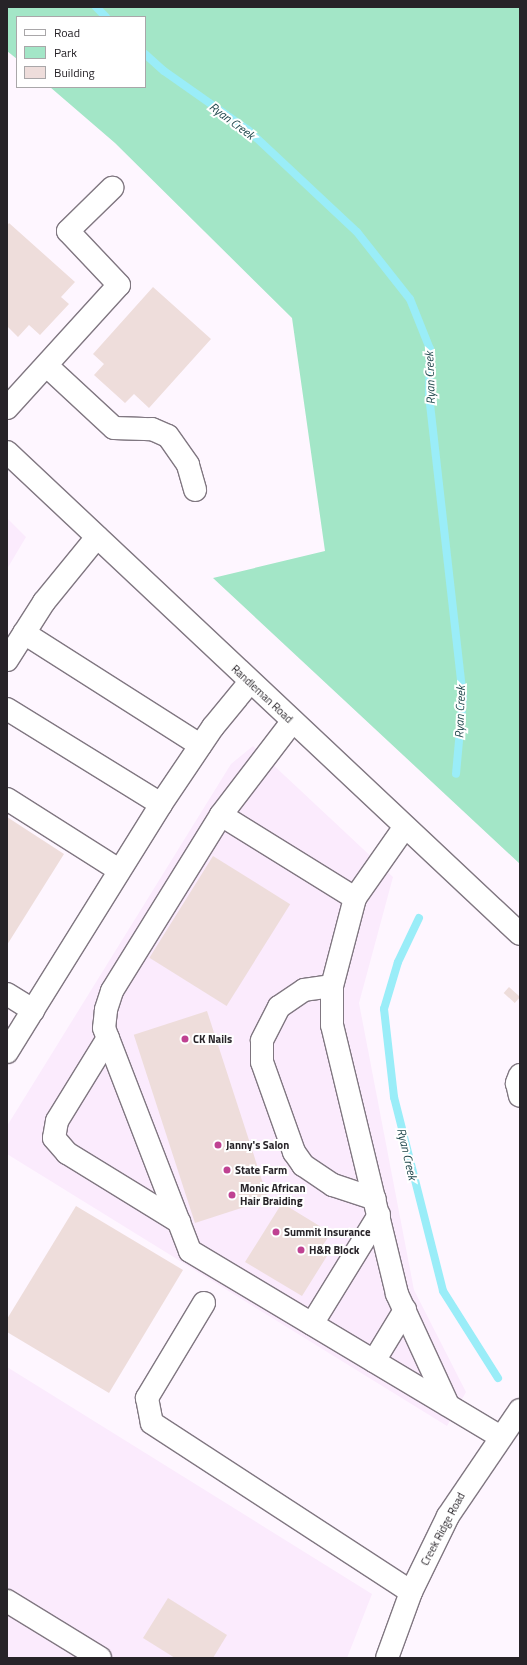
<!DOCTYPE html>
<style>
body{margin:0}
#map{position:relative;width:527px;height:1665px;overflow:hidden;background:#fef6ff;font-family:"Titillium Web",sans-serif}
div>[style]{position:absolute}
.built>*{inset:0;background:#fbebfd}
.green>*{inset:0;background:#a3e6c7}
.stream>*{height:8px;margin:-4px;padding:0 4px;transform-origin:4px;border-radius:4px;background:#9aedf8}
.building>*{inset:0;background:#eedddb;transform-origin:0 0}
.roads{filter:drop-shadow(1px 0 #807781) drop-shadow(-1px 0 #807781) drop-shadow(0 1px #807781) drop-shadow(0 -1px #807781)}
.minor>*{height:22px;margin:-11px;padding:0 11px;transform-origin:11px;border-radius:11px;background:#fff}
.major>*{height:22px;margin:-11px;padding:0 11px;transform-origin:11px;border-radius:11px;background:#fff}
.dots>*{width:11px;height:11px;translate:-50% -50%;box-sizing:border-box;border:2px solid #fff;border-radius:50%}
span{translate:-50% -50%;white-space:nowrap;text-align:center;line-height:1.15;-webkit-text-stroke:4px #fff;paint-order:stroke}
.street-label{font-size:11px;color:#272328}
.poi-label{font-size:11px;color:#272328;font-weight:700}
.left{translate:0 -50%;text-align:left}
.water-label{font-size:12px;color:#20474c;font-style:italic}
.frame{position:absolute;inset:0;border:8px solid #272328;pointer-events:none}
.legend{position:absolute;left:16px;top:16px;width:130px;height:72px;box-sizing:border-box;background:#fff;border:1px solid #a9a7a9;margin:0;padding:5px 7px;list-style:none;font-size:12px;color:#272328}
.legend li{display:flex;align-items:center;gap:8px;height:20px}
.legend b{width:20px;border:1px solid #a9a7a9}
</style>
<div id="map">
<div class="built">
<i style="clip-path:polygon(7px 518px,26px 537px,7px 569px)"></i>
<i style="clip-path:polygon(253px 746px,393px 877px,359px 1003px,414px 1290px,466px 1392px,447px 1426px,7px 1154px,7px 1126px,231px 764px)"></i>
<i style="clip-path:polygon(7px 1367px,372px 1594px,347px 1658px,7px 1658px)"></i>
</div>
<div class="green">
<i style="clip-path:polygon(7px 7px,520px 7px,520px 864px,213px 578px,325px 551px,292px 318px,115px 143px,50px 87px,145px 87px,145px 17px,17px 17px,17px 59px,7px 51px)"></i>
</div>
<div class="stream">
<i style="left:96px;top:7px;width:14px;rotate:45deg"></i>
<i style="left:145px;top:54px;width:25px;rotate:42deg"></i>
<i style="left:164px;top:71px;width:103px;rotate:35.1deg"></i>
<i style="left:248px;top:130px;width:149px;rotate:43.1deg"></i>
<i style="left:357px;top:232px;width:85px;rotate:51.7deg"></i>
<i style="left:410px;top:299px;width:54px;rotate:68.2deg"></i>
<i style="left:430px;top:349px;width:46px;rotate:91.2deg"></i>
<i style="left:429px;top:395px;width:304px;rotate:83.6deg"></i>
<i style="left:463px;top:697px;width:77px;rotate:95.2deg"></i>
<i style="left:419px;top:918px;width:49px;rotate:115.5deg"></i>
<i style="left:398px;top:962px;width:49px;rotate:106.6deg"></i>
<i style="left:384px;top:1009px;width:89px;rotate:83.5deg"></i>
<i style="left:394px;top:1097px;width:200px;rotate:75.8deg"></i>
<i style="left:443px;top:1291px;width:103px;rotate:57.7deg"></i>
</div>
<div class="building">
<i style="clip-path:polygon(9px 223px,75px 282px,61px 297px,69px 304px,40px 335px,29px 325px,18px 337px,7px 326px,7px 226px)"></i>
<i style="clip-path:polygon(153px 287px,211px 339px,149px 408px,134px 394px,125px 403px,94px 375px,104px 364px,93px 354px)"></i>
<i style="clip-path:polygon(7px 817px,64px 854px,7px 945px)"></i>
<i style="left:213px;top:856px;width:91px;height:120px;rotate:32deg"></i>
<i style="left:509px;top:987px;width:15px;height:8px;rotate:42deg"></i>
<i style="left:207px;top:1011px;width:198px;height:77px;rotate:72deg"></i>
<i style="clip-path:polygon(282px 1203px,331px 1233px,319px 1251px,327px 1256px,302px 1296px,245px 1262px)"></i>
<i style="clip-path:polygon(76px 1206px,183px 1270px,109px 1393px,7px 1332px,7px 1319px)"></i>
<i style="clip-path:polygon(168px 1598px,227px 1635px,213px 1658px,175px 1658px,143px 1638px)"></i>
</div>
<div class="roads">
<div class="minor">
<i style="left:47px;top:366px;width:91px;rotate:42.8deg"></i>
<i style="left:114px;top:428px;width:38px;rotate:2deg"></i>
<i style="left:152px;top:429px;width:17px;rotate:24deg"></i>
<i style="left:168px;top:436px;width:35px;rotate:55deg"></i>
<i style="left:188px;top:465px;width:26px;rotate:74deg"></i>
<i style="left:7px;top:408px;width:166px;rotate:-47.7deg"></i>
<i style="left:119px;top:285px;width:74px;rotate:-133.4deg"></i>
<i style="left:68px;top:231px;width:62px;rotate:-44.3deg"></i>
<i style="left:24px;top:633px;width:209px;rotate:32.5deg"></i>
<i style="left:7px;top:660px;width:69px;rotate:-57.5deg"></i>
<i style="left:44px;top:602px;width:84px;rotate:-50.8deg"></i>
<i style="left:7px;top:709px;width:181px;rotate:31.7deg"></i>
<i style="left:292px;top:722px;width:117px;rotate:127.4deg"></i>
<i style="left:221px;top:815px;width:158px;rotate:31.8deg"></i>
<i style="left:355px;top:898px;width:85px;rotate:-55deg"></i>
<i style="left:7px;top:799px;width:133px;rotate:32.4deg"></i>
<i style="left:221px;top:815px;width:207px;rotate:121.8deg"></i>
<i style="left:112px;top:991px;width:20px;rotate:108deg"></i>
<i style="left:106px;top:1010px;width:18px;rotate:96deg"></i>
<i style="left:104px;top:1028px;width:239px;rotate:68.9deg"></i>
<i style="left:190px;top:1251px;width:360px;rotate:30.9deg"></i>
<i style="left:355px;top:898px;width:91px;rotate:104.6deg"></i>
<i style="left:332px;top:986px;width:39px;rotate:90deg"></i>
<i style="left:332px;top:1025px;width:277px;rotate:76.4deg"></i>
<i style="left:397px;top:1294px;width:122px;rotate:65.3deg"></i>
<i style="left:332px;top:986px;width:28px;rotate:172deg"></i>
<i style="left:304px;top:990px;width:30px;rotate:146deg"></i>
<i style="left:279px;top:1007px;width:38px;rotate:117deg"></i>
<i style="left:262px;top:1041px;width:21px;rotate:90deg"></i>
<i style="left:262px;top:1062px;width:96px;rotate:70.4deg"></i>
<i style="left:294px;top:1152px;width:16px;rotate:55deg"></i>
<i style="left:303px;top:1165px;width:36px;rotate:34deg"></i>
<i style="left:333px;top:1185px;width:44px;rotate:18.4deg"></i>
<i style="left:7px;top:994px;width:31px;rotate:32deg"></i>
<i style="left:33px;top:1010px;width:243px;rotate:-58.1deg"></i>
<i style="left:161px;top:804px;width:93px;rotate:-56deg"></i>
<i style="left:213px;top:727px;width:58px;rotate:-50.6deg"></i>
<i style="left:108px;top:1038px;width:97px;rotate:121.6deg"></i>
<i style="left:57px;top:1121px;width:17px;rotate:100deg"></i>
<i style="left:54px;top:1138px;width:20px;rotate:49deg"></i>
<i style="left:67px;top:1153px;width:132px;rotate:31.6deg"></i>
<i style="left:7px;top:1052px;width:49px;rotate:-58.2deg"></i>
<i style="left:520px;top:1075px;width:9px;rotate:111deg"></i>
<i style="left:517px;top:1083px;width:13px;rotate:77deg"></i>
<i style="left:204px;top:1303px;width:111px;rotate:121deg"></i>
<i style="left:147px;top:1398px;width:25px;rotate:79deg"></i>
<i style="left:152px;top:1423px;width:309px;rotate:33.1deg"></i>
<i style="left:312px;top:1324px;width:128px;rotate:-58.4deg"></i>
<i style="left:374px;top:1361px;width:60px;rotate:-58.7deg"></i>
<i style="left:7px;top:1601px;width:109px;rotate:31.5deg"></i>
</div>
<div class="major">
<i style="left:7px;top:452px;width:704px;rotate:43.22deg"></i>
<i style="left:387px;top:1658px;width:70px;rotate:-70deg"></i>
<i style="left:411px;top:1592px;width:85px;rotate:-64deg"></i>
<i style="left:448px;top:1516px;width:128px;rotate:-55.8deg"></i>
</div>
</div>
<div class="dots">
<i style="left:185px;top:1039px;background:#bf4292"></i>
<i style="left:218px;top:1145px;background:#bf4292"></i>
<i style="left:227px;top:1170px;background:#bf4292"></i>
<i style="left:232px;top:1195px;background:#bf4292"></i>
<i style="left:276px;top:1232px;background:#bf4292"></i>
<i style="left:301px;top:1250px;background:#bf4292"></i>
</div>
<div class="street-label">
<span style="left:262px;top:694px;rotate:43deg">Randleman Road</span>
<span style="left:443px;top:1529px;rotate:-62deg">Creek Ridge Road</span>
</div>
<div class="poi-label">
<span class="left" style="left:193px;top:1039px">CK Nails</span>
<span class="left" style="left:226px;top:1145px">Janny's Salon</span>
<span class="left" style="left:235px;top:1170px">State Farm</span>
<span class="left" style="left:240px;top:1195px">Monic African<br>Hair Braiding</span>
<span class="left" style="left:284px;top:1232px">Summit Insurance</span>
<span class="left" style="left:309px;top:1250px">H&amp;R Block</span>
</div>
<div class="water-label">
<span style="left:232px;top:121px;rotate:37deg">Ryan Creek</span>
<span style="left:430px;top:378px;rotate:-92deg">Ryan Creek</span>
<span style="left:460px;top:712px;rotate:-88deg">Ryan Creek</span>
<span style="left:407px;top:1154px;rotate:77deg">Ryan Creek</span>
</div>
<div class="frame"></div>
<ul class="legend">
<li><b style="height:5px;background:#fff"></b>Road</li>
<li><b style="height:11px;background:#a3e6c7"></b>Park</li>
<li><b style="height:11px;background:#eedddb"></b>Building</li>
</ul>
</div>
